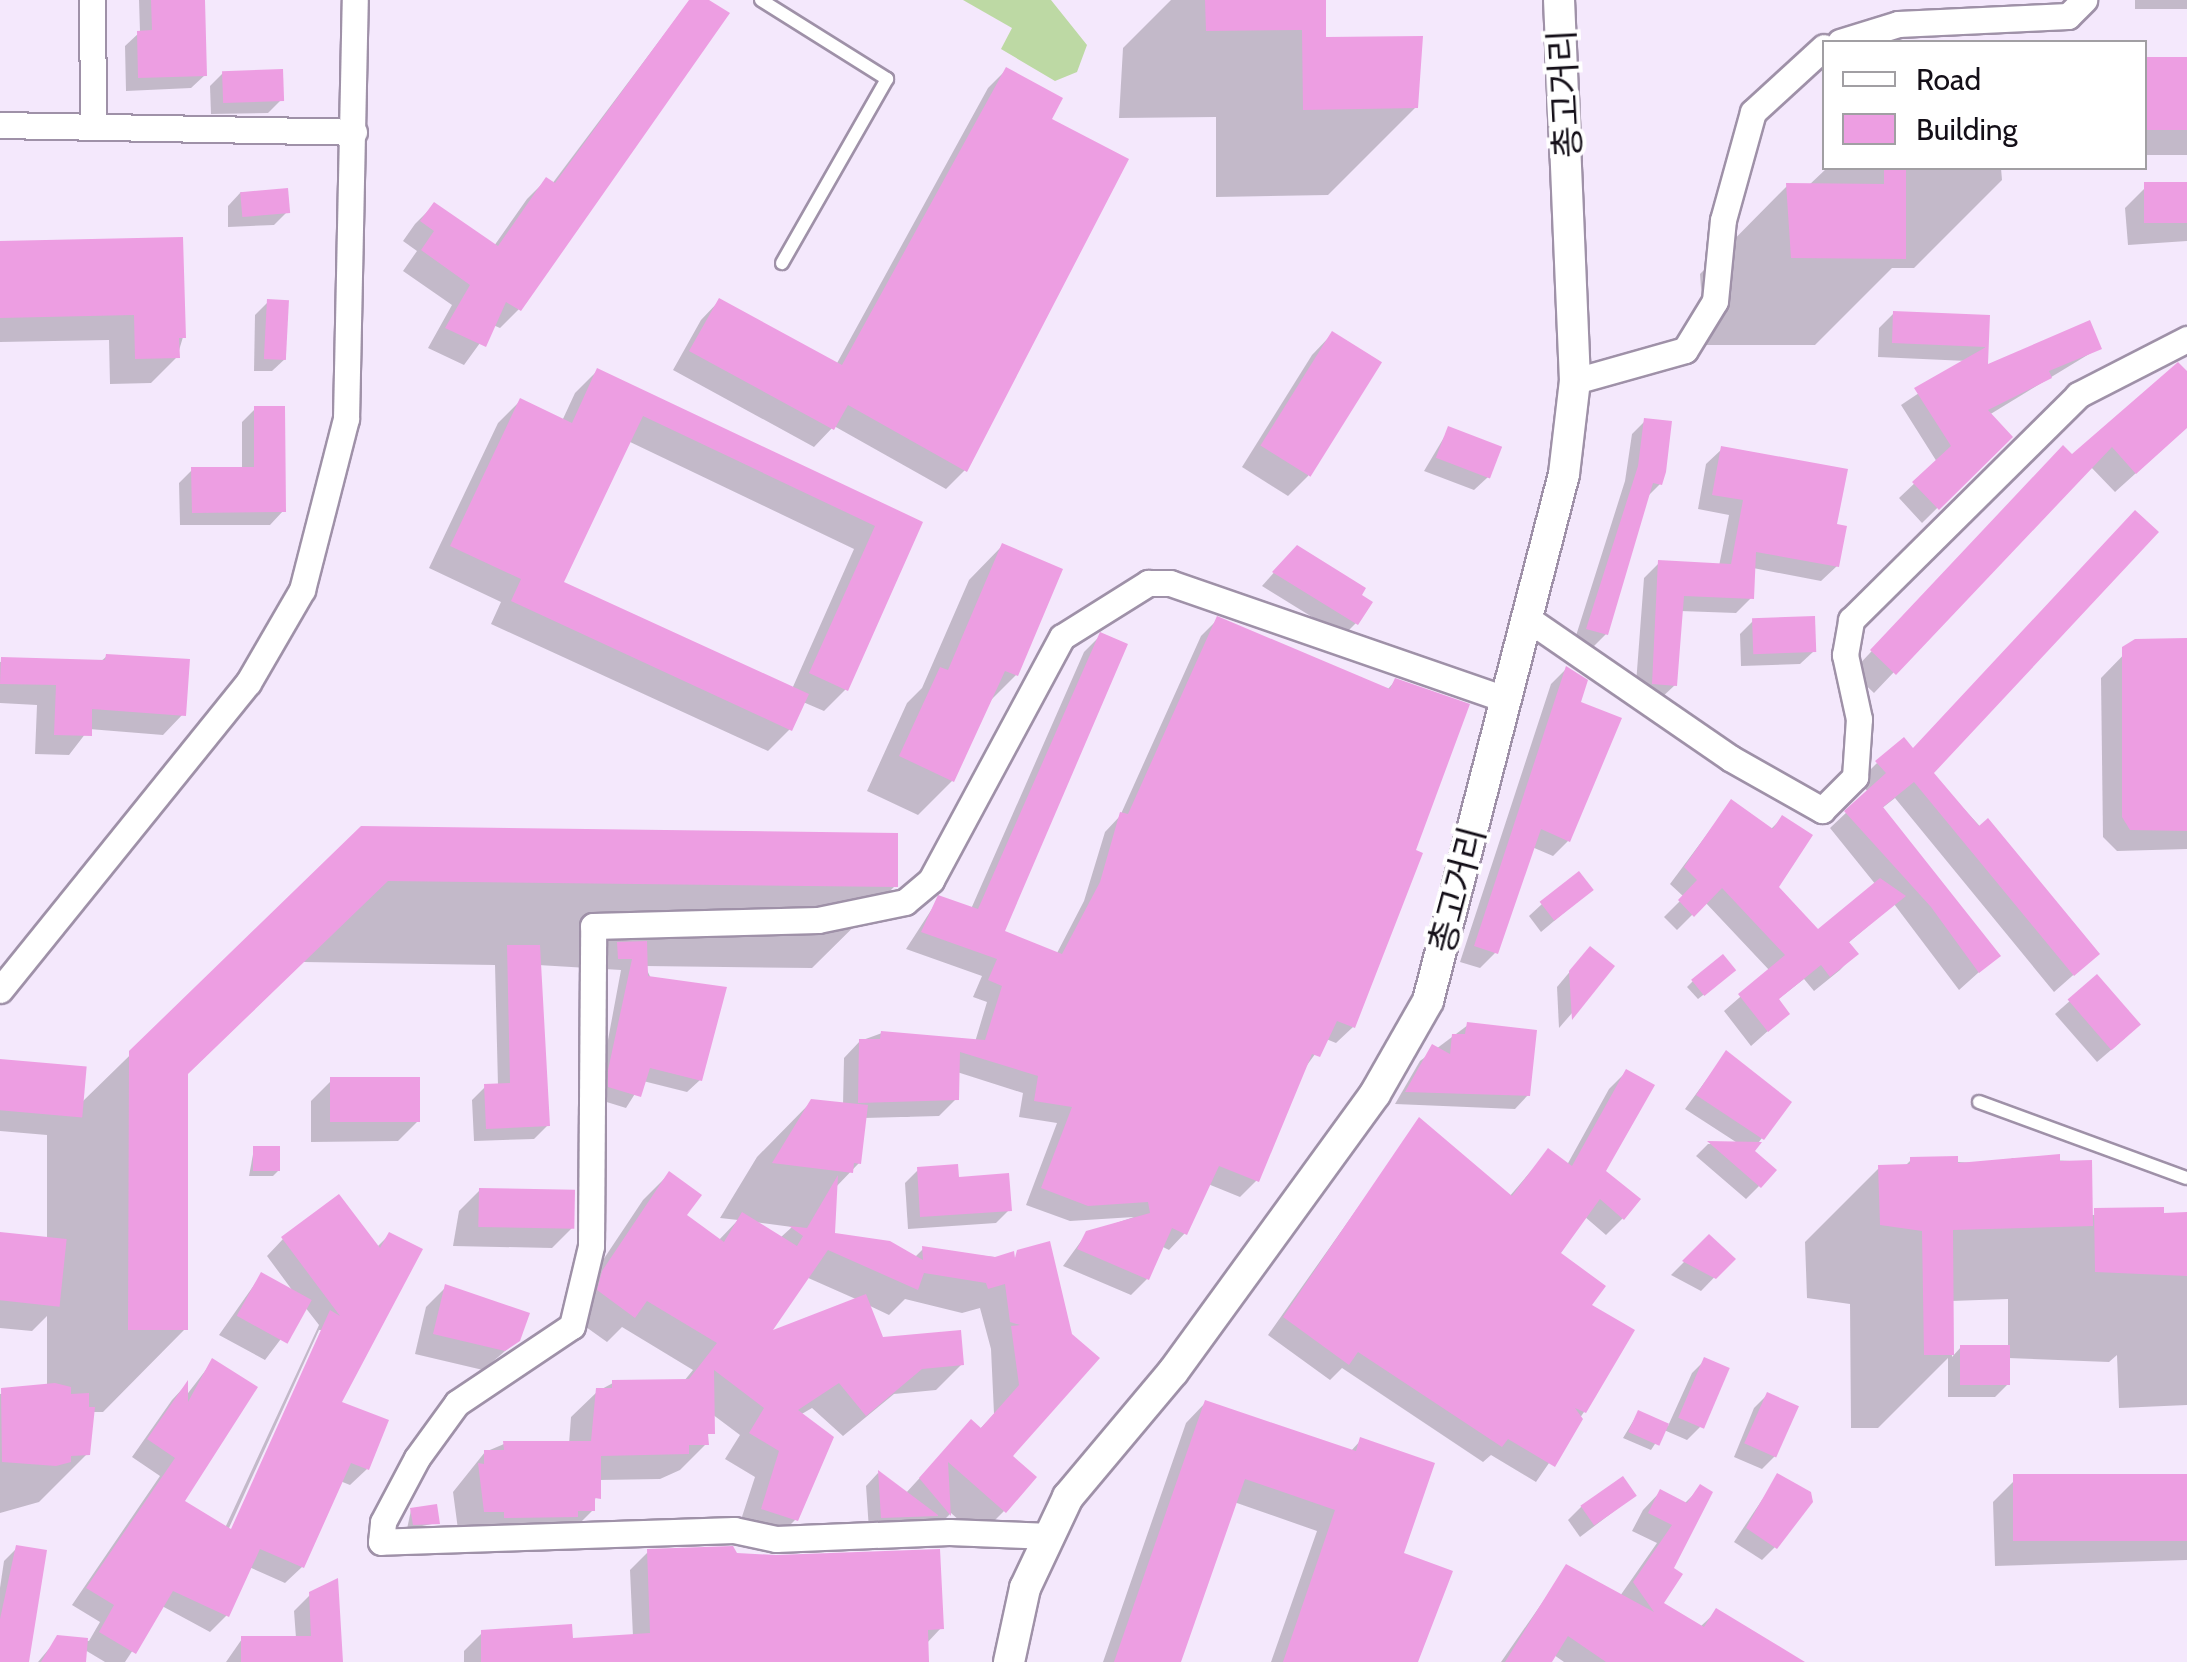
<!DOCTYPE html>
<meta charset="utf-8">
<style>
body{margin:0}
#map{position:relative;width:2187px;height:1662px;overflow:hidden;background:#f4e8fc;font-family:Cabin,"Noto Sans KR",sans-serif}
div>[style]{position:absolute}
.green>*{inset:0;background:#bdd9a4}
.shadow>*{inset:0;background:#0003;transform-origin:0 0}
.building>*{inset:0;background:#ed9ee2;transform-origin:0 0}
.roads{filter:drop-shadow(2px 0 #9f91a8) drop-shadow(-2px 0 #9f91a8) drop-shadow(0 2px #9f91a8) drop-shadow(0 -2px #9f91a8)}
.service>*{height:12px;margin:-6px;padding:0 6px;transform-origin:6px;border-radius:6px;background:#fff}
.minor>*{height:25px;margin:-12.5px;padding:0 12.5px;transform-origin:12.5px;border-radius:12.5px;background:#fff}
.tertiary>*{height:30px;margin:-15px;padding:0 15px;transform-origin:15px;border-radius:15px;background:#fff}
span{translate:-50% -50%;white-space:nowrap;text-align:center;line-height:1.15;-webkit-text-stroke:8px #fff;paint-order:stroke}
.street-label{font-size:35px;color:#140f18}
.legend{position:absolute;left:1822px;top:40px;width:325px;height:130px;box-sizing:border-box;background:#fff;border:2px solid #a19fa3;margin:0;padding:12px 18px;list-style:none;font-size:30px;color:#140f18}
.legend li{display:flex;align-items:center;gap:20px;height:50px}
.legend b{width:50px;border:2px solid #a19fa3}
</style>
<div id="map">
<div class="green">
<i style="clip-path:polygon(963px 0,1051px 0,1087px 45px,1077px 72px,1055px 81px,1001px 49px,1012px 28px)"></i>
</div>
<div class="shadow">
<i style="clip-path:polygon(139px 0,202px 0,205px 75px,191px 88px,126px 91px,125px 46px,140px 32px)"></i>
<i style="clip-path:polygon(690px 0,705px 0,519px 309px,500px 328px,493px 325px,464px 365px,428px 348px,452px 305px,403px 271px,417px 251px,403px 241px,415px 224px,434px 205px,494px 246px,527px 199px,546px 180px,552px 184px)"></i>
<i style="clip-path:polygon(1171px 0,1323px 0,1323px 40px,1420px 39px,1416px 107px,1328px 195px,1216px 197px,1216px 117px,1119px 118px,1123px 48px)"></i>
<i style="left:2135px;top:0;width:52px;height:9px"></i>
<i style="left:2187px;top:59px;width:96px;height:43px;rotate:90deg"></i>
<i style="clip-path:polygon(1006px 70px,1048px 120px,965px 470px,946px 489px,834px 426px,814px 447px,673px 370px,701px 320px,719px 301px,836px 365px,988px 88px)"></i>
<i style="clip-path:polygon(223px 73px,281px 100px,268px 113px,211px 114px,210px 86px)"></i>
<i style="clip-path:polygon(1827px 168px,2001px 168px,2002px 180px,1914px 268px,1892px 268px,1815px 345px,1705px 345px,1700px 274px,1787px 186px,1808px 186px)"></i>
<i style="clip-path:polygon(2187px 185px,2187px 241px,2128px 245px,2125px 208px,2145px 188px)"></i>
<i style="clip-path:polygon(241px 192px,287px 212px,274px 225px,228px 227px,228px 206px)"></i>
<i style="clip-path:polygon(0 244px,183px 337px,177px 357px,151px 383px,110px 384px,109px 340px,0 342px)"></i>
<i style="clip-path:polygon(268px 302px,286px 358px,272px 371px,254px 371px,255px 315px)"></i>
<i style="clip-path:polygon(1894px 313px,1987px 317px,1985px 368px,2099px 348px,1989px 415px,2009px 437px,1922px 523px,1899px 498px,1937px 462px,1901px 405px,1967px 361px,1878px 357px,1879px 328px)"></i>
<i style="clip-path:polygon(1332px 334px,1308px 476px,1288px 496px,1242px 467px,1312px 355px)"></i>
<i style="clip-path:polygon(evenodd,597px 371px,920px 523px,846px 689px,824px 711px,803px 702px,790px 729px,768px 751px,491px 624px,501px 602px,429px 568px,498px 423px,520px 401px,562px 421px,575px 393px,597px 371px,628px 441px,854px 549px,792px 689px,561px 583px,628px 441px)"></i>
<i style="clip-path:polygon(2187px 375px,2187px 427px,2115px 492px,2090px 466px,1874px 693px,1852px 672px,2044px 469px,2072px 457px)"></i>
<i style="clip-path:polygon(255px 409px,283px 511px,270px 525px,180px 525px,179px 483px,193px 469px,242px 469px,242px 422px)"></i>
<i style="clip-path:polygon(1645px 421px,1660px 484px,1646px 498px,1606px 634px,1593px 647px,1574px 642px,1625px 481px,1632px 434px)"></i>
<i style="clip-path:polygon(1449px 429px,1488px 477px,1474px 490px,1424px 471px)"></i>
<i style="clip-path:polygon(1722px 449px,1835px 526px,1837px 566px,1821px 581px,1753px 568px,1751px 598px,1736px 613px,1680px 611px,1675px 685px,1659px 700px,1635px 697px,1644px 578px,1659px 563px,1719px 566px,1729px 515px,1698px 509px,1706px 464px)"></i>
<i style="clip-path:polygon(1002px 546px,1016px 675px,988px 703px,952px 781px,918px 815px,867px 791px,907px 703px,922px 688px,969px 580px)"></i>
<i style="clip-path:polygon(1284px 561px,1358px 596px,1356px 623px,1343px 636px,1262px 586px)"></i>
<i style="clip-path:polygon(evenodd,1218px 619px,1387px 690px,1395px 681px,1353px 1027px,1336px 1043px,1326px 1039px,1302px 1072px,1257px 1180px,1240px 1197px,1208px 1184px,1185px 1233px,1169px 1250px,1161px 1246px,1147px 1279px,1131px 1295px,1063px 1266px,1087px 1233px,1134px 1217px,1070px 1221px,1026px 1205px,1057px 1123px,1019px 1117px,1023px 1093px,957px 1072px,956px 1099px,939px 1116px,864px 1118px,859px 1163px,835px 1188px,833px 1235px,914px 1258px,923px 1249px,1012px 1259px,1048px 1244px,1004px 1511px,978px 1537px,951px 1513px,924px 1540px,869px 1530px,866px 1486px,878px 1473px,905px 1494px,971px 1422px,979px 1430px,994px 1414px,991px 1349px,980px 1308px,962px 1313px,905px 1299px,889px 1315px,868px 1305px,881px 1340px,962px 1364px,936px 1390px,894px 1394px,843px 1436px,812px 1408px,800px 1415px,796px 1519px,770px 1545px,736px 1535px,755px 1477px,725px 1459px,740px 1435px,712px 1414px,706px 1444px,680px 1470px,660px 1479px,599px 1480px,593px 1510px,567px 1536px,459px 1537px,453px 1492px,485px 1452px,504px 1444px,569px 1444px,571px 1417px,598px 1391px,613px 1383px,684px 1381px,693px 1370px,622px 1327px,607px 1342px,572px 1317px,577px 1299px,643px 1200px,669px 1174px,683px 1216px,718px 1241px,738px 1220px,720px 1218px,757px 1157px,812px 1101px,843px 1105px,844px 1058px,860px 1041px,882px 1033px,975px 1042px,987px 1002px,973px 997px,982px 976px,906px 949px,939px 898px,971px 909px,1084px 652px,1101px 635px,1002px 932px,1056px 955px,1084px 901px,1105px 832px,1120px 816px,1201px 636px,1218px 619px,754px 1222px,792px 1227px,780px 1238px,754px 1222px,1218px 619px,806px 1277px,858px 1300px,766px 1335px,806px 1277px)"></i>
<i style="clip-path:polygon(1753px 621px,1814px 651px,1800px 664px,1741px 666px,1740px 634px)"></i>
<i style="clip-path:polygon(2187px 641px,2187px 849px,2117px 851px,2103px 837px,2101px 678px,2136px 642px)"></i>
<i style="clip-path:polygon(107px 656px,183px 714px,163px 735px,89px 729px,69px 755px,35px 754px,37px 705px,0 703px,0 662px,100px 662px)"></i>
<i style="clip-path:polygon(1566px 669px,1578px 704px,1568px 841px,1553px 856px,1532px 847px,1495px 953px,1480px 968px,1460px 962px,1551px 684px)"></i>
<i style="clip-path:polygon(1877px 763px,1931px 773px,2097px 954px,2054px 992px,1895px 798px,1881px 809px,1998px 955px,1959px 990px,1894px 904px,1847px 944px,1855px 954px,1840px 970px,1814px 991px,1804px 979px,1777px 1000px,1787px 1014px,1751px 1046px,1724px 1011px,1770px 971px,1705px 902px,1677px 930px,1664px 917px,1684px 897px,1670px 884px,1731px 802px,1770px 830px,1782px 818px,1776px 887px,1818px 932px,1876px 885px,1830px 828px,1868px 792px,1859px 781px)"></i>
<i style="clip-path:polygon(362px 829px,895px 886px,812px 968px,645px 966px,700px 1080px,687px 1092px,643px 1081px,626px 1108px,597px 1099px,621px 970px,538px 965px,547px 1126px,534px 1139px,474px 1141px,472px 1100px,485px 1087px,498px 1086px,495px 965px,303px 962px,186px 1075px,185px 1329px,103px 1412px,92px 1412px,87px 1454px,39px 1502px,0 1513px,0 1394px,47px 1387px,47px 1316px,32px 1331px,0 1328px,0 1235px,47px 1239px,47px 1135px,0 1131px,0 1061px,82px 1102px)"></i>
<i style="clip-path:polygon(1591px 890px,1541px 932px,1529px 916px,1542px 904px)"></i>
<i style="clip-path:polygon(1578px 962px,1612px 967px,1559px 1028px,1557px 987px)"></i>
<i style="clip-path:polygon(1727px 976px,1698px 999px,1687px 987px,1693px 981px)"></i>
<i style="clip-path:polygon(2096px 978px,2125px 1038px,2097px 1062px,2055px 1014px)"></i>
<i style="clip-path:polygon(1468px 1025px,1528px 1095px,1515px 1109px,1395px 1104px,1420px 1061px)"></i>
<i style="clip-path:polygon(1726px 1053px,1762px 1138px,1752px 1151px,1759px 1186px,1746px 1199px,1696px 1156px,1708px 1144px,1739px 1144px,1685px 1109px)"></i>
<i style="clip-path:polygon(1626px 1072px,1603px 1171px,1623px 1218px,1606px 1235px,1584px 1216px,1557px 1253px,1589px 1306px,1584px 1412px,1536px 1482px,1491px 1455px,1483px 1462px,1342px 1368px,1330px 1380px,1268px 1335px,1419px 1121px,1509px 1197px,1548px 1151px,1567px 1165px,1609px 1089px)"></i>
<i style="clip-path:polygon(331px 1081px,418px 1121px,398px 1141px,311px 1142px,311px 1101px)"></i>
<i style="clip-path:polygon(254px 1149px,279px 1170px,273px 1176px,249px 1176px)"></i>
<i style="clip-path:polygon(evenodd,2012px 1158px,2089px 1162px,2090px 1215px,2187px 1214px,2187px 1405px,2119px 1408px,2117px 1355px,2109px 1362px,2008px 1358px,2008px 1384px,1995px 1397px,1948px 1397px,1948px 1358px,1878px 1428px,1851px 1428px,1850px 1304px,1807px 1298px,1805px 1242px,1879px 1168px,1904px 1167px,1912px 1159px,2006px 1165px,2012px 1158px,2008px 1299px,2008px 1347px,1961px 1347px,1952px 1357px,1951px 1301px,2008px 1299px)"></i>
<i style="clip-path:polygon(918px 1170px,956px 1180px,1009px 1210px,996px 1223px,908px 1229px,905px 1183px)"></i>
<i style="clip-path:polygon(480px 1190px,572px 1228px,552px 1248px,453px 1246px,459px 1211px)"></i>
<i style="clip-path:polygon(evenodd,389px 1235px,338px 1403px,367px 1469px,350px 1485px,340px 1481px,302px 1567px,285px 1583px,249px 1567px,227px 1615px,210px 1632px,162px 1606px,125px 1662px,105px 1662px,85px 1650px,83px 1662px,38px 1662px,58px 1638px,89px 1641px,100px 1622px,72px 1605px,160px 1476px,132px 1457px,172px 1400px,185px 1386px,185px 1397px,212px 1362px,182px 1502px,225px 1528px,319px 1325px,305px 1307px,265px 1360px,219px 1335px,261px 1275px,295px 1294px,267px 1256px,283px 1239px,376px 1248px,389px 1235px,319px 1330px,324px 1330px,229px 1541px,224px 1539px,319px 1330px)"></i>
<i style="clip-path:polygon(1709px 1237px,1732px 1259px,1701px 1291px,1671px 1275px)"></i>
<i style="clip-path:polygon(446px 1287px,518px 1340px,483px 1370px,415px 1354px,426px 1307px)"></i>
<i style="clip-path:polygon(1705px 1360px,1700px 1427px,1687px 1440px,1664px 1430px,1651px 1450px,1623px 1438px,1638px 1413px,1668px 1426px,1692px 1373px)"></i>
<i style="clip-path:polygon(1767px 1395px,1775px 1456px,1762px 1469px,1734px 1457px,1754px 1408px)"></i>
<i style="clip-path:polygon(1206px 1402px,1350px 1452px,1361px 1440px,1401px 1554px,1415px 1662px,1271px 1662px,1317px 1531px,1234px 1502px,1179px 1662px,1103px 1662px,1186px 1423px)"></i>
<i style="clip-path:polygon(1778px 1476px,1775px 1547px,1762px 1560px,1734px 1542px)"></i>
<i style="clip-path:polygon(2187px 1476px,2187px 1560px,1995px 1566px,1993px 1502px,2014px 1481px)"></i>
<i style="clip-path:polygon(1701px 1487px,1660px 1604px,1700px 1627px,1717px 1611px,1800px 1662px,1564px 1662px,1554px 1655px,1549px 1662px,1501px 1662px,1567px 1567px,1620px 1596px,1657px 1543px,1632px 1531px,1643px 1510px,1660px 1492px,1684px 1504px)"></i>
<i style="clip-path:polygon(1634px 1496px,1580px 1537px,1568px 1520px,1581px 1507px)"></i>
<i style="clip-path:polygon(411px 1510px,437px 1523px,407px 1529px)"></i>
<i style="clip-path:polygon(17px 1548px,26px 1662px,0 1662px,0 1588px,4px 1561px)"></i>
<i style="clip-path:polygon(648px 1552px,735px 1555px,941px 1628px,926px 1644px,927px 1662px,464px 1662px,464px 1651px,482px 1633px,571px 1640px,633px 1637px,630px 1570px)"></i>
<i style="clip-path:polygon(311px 1594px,340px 1662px,226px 1662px,242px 1639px,296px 1638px,294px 1611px)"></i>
</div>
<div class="building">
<i style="clip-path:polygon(151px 0,205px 0,207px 76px,138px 78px,137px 31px,152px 30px)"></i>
<i style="clip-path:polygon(689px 0,709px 0,730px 13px,521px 311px,506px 302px,486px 347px,445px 328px,470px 285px,421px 250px,434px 231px,420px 221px,434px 202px,498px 246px,546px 177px,555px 183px)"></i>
<i style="clip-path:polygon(1205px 0,1326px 0,1326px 37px,1423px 36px,1418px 108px,1303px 110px,1302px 30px,1206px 31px)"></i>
<i style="left:2187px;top:57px;width:73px;height:43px;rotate:90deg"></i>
<i style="clip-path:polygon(1006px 67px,1063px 98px,1052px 119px,1129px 159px,967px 472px,848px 405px,834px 430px,689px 351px,719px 298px,842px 365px)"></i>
<i style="left:283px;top:69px;width:32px;height:61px;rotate:88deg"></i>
<i style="clip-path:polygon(1884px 168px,1906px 168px,1906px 259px,1791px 258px,1786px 183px,1884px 184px)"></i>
<i style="left:2187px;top:182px;width:41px;height:43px;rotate:90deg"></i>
<i style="left:288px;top:188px;width:25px;height:48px;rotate:85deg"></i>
<i style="clip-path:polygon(183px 237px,186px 338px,179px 338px,180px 358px,135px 359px,134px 315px,0 318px,0 241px)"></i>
<i style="left:267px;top:299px;width:22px;height:60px;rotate:3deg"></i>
<i style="clip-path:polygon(1893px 311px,1990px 315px,1988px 364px,2090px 320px,2102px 349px,2049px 371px,2052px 378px,1988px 410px,2013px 437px,1939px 510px,1912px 482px,1951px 446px,1914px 388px,1986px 347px,1892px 343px)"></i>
<i style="left:1332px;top:331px;width:59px;height:135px;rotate:32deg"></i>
<i style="clip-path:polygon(2178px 362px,2187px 371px,2187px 428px,2136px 474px,2112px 447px,1896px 675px,1870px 650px,2063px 445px,2072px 454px)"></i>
<i style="clip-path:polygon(597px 368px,923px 522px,848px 691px,809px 673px,875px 526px,643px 416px,564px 582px,809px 694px,792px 731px,511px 601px,521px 579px,450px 546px,520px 398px,572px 423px)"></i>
<i style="clip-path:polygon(254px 406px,285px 406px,286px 512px,192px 513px,191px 467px,254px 467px)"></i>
<i style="clip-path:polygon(1644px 418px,1672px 421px,1666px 472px,1662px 485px,1653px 483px,1608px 635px,1586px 629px,1638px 466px)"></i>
<i style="left:1448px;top:426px;width:58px;height:34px;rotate:21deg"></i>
<i style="clip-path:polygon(1721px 446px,1848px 469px,1837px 524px,1847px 526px,1839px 567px,1756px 552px,1754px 599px,1684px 596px,1677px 686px,1652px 684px,1658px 560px,1731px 564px,1743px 500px,1712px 495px)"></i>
<i style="clip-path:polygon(2135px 510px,2159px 532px,1934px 773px,1979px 826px,1988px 818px,2100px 954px,2074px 976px,1914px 782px,1883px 807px,2001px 956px,1979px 973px,1931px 907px,1844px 811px,1886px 773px,1875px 761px,1904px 737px,1913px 748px)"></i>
<i style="clip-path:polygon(1002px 543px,1063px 569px,1018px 676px,1005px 671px,954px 782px,899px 756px,940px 667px,948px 670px)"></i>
<i style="clip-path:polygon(1297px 545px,1366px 588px,1362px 595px,1373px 602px,1358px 625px,1272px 572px)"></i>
<i style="clip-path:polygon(1217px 616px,1390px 689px,1395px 678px,1470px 704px,1416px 850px,1423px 853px,1355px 1028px,1337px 1021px,1320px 1057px,1312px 1054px,1259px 1182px,1219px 1166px,1187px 1235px,1172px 1228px,1149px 1280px,1077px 1249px,1086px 1231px,1150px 1213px,1148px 1202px,1088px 1206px,1041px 1188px,1072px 1107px,1034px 1101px,1038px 1076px,960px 1052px,959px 1100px,858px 1103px,859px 1039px,880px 1039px,881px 1031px,985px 1040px,1002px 986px,988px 980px,997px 959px,921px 932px,938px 895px,978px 909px,1100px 632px,1128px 644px,1005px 931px,1062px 954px,1100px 882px,1120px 812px,1128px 814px)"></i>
<i style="left:1815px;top:616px;width:36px;height:63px;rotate:88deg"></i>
<i style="clip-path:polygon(2187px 638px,2187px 831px,2130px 830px,2122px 817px,2122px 647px,2135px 639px)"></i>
<i style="clip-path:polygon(106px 654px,190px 659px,186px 716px,92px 709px,92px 736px,54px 735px,56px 685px,0 684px,1px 657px,105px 660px)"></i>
<i style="clip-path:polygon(1566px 666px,1588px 680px,1581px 702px,1622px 718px,1570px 842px,1541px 829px,1498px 954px,1474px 946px)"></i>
<i style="clip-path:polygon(1731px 799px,1773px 829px,1782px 815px,1813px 835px,1779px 887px,1818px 929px,1880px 878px,1906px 896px,1849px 942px,1859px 954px,1830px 977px,1821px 965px,1779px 999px,1790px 1014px,1768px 1032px,1738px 994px,1785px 955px,1722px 888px,1694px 917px,1678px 900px,1697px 880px,1684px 867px)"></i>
<i style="clip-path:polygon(361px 826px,898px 833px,898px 887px,388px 881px,188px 1074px,188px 1330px,128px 1330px,129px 1051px)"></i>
<i style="left:1579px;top:871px;width:24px;height:50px;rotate:52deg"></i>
<i style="clip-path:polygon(647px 941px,648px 976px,727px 987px,702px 1081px,650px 1068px,641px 1097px,608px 1087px,608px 1070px,632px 959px,618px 959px,617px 942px)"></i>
<i style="clip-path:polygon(507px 945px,540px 945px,550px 1126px,486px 1129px,484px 1084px,510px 1083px)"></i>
<i style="clip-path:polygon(1590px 946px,1615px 966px,1572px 1020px,1569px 971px)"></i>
<i style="left:1723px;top:954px;width:21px;height:41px;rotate:51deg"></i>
<i style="left:2097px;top:974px;width:67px;height:39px;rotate:49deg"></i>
<i style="clip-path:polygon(1467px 1022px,1537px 1030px,1530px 1096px,1405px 1092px,1432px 1044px,1450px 1054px,1452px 1034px,1465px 1034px)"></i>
<i style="clip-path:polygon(1726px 1050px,1792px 1102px,1764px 1140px,1696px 1095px)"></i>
<i style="left:0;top:1059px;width:87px;height:51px;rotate:5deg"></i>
<i style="clip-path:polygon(1626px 1069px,1655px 1085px,1606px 1171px,1641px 1199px,1624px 1220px,1600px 1199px,1561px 1253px,1606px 1286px,1592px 1305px,1635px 1330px,1586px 1413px,1575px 1408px,1583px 1419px,1555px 1467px,1508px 1439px,1502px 1447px,1358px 1352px,1349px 1365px,1283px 1317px,1419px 1117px,1512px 1196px,1548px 1148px,1572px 1166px)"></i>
<i style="left:420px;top:1077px;width:45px;height:90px;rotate:90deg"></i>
<i style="clip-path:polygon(811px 1099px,868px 1105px,861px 1164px,854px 1163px,853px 1173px,772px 1163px)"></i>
<i style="clip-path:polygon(1707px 1141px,1762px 1142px,1755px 1151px,1777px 1170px,1761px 1188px)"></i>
<i style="left:253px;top:1146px;width:27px;height:25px"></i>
<i style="clip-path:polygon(2060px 1154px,2060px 1161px,2092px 1160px,2093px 1226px,1953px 1230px,1954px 1355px,1924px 1355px,1922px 1231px,1880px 1225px,1878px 1165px,1910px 1164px,1910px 1157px,1958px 1156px,1958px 1163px)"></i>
<i style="clip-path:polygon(958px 1164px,959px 1177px,1009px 1173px,1012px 1211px,920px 1217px,917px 1167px)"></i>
<i style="clip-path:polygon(669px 1171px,702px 1195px,687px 1215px,724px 1242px,742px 1212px,797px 1246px,803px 1236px,789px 1226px,807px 1228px,838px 1175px,835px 1233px,890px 1241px,923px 1260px,922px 1246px,995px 1257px,1014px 1251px,1015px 1258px,1017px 1250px,1050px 1241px,1072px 1334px,1100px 1358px,1013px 1456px,1037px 1477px,1006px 1513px,948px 1462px,951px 1516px,919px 1478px,971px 1419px,981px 1428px,1019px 1385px,1011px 1326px,1020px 1325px,1010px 1322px,1005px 1284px,988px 1289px,986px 1283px,924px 1273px,918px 1290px,828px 1250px,773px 1330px,866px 1294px,883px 1337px,961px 1330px,964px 1365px,922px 1369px,866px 1416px,839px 1383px,798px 1410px,834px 1437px,798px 1521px,761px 1509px,779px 1451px,749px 1433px,764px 1408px,714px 1370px,715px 1434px,708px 1434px,709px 1445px,689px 1445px,689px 1454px,601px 1456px,601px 1499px,595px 1498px,595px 1511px,578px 1511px,578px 1517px,504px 1518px,504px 1512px,484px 1512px,478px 1463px,484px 1464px,484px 1450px,504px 1450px,503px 1441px,591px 1441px,596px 1388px,612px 1388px,612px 1380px,689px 1379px,717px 1343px,647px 1301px,635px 1318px,597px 1290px,602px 1271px)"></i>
<i style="left:479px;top:1188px;width:96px;height:39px;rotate:1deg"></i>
<i style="clip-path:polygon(339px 1194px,380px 1248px,389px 1232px,423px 1249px,342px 1402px,389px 1420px,369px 1470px,351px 1463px,304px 1568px,260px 1549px,229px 1617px,173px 1591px,136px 1654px,99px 1632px,114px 1605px,86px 1588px,175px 1458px,147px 1439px,188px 1380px,188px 1402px,212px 1358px,258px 1387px,185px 1501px,231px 1529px,330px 1310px,340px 1316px,281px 1237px)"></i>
<i style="clip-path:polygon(2164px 1207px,2164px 1213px,2187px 1212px,2187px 1276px,2095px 1272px,2094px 1208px)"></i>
<i style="left:0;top:1232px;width:67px;height:68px;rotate:6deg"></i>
<i style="clip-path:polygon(1709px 1234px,1736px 1259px,1716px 1279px,1682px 1261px)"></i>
<i style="left:261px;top:1272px;width:58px;height:50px;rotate:29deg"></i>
<i style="clip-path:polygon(445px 1284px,530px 1313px,520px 1341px,505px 1351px,433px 1334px)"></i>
<i style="left:1960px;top:1345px;width:50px;height:40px"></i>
<i style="left:1704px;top:1357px;width:28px;height:66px;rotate:23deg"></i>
<i style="clip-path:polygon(55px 1383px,71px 1387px,71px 1394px,89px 1393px,89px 1407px,95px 1407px,90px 1455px,71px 1456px,71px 1462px,56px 1466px,2px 1462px,1px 1388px)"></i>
<i style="left:1767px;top:1392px;width:35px;height:56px;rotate:24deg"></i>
<i style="clip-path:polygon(1205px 1400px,1356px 1451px,1360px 1437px,1435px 1463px,1404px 1553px,1453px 1571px,1418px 1662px,1283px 1662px,1335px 1510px,1245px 1479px,1181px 1662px,1114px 1662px)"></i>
<i style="left:1638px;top:1410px;width:34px;height:24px;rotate:24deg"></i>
<i style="clip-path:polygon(878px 1470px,938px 1515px,938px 1516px,881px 1518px)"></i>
<i style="clip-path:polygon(1777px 1473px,1811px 1492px,1813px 1502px,1777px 1549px,1746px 1528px)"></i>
<i style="left:2187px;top:1474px;width:67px;height:174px;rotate:90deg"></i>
<i style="left:1623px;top:1476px;width:24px;height:52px;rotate:55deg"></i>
<i style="clip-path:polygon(1700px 1484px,1713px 1492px,1674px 1568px,1683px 1574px,1664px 1603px,1704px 1627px,1716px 1608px,1805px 1662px,1606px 1662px,1568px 1636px,1552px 1662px,1505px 1662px,1566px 1564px,1654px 1612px,1633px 1582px,1672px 1525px,1648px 1513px,1660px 1489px,1687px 1503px)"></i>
<i style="clip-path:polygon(437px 1504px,440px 1524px,413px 1525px,410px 1508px)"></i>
<i style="clip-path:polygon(16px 1545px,47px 1550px,29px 1662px,0 1662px,0 1619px)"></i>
<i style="clip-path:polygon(733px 1546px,737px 1553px,776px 1555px,940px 1549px,944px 1629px,928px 1630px,929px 1662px,481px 1662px,481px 1630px,572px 1624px,573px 1638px,650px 1633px,647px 1549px)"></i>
<i style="clip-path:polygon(338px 1578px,343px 1662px,241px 1662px,241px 1636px,311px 1636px,309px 1592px)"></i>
<i style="clip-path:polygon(57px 1635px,88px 1638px,86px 1662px,41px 1662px)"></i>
</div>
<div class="roads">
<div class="service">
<i style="left:761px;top:0;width:149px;rotate:32.1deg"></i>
<i style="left:887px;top:79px;width:212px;rotate:119.7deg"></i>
<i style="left:1979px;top:1102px;width:221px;rotate:20.1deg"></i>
</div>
<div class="minor">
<i style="left:92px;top:0;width:125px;rotate:89.5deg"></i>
<i style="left:1840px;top:42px;width:61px;rotate:-17.2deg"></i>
<i style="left:1898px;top:24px;width:170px;rotate:-2.7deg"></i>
<i style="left:2068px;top:16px;width:23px;rotate:-45deg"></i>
<i style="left:0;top:125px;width:354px;rotate:1.1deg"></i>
<i style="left:1575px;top:381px;width:114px;rotate:-15.7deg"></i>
<i style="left:1685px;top:350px;width:57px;rotate:-58.5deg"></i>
<i style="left:1715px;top:301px;width:81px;rotate:-84.4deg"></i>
<i style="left:1723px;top:220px;width:112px;rotate:-74.5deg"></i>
<i style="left:1753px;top:112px;width:96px;rotate:-42.5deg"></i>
<i style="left:1528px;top:619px;width:245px;rotate:34.5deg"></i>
<i style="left:1730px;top:758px;width:106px;rotate:29.5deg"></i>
<i style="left:1822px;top:810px;width:47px;rotate:-45deg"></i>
<i style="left:1855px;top:777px;width:58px;rotate:-86.1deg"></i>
<i style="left:1859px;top:719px;width:66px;rotate:-102.3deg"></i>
<i style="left:1845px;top:655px;width:36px;rotate:-80deg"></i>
<i style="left:1851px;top:620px;width:320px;rotate:-44.7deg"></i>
<i style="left:2078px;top:395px;width:123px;rotate:-27.2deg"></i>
<i style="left:0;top:990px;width:395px;rotate:-51.1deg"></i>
<i style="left:248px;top:683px;width:108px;rotate:-59.9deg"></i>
<i style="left:302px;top:590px;width:177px;rotate:-75.6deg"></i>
<i style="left:346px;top:419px;width:419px;rotate:-88.8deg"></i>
<i style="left:1050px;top:1536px;width:101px;rotate:-177.7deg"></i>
<i style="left:949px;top:1532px;width:173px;rotate:177.7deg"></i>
<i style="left:776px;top:1539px;width:43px;rotate:-167.9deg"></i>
<i style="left:734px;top:1530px;width:353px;rotate:178.1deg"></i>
<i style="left:381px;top:1542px;width:20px;rotate:-84deg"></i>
<i style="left:383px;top:1522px;width:72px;rotate:-62deg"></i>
<i style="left:417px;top:1458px;width:68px;rotate:-54deg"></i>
<i style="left:457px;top:1403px;width:138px;rotate:-33.8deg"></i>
<i style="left:572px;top:1326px;width:82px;rotate:-76.6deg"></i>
<i style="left:591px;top:1246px;width:320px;rotate:-89.6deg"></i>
<i style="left:593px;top:926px;width:225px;rotate:-1.5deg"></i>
<i style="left:818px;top:920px;width:89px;rotate:-11.7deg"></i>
<i style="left:905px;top:902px;width:34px;rotate:-40deg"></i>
<i style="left:931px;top:880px;width:276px;rotate:-61.7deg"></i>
<i style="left:1062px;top:637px;width:102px;rotate:-32.1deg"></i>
<i style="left:1148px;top:583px;width:22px"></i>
<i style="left:1170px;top:583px;width:357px;rotate:19.1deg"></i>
</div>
<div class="tertiary">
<i style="left:1009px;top:1662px;width:76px;rotate:-77.8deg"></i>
<i style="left:1025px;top:1588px;width:101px;rotate:-64.7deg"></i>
<i style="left:1068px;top:1497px;width:163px;rotate:-50deg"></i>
<i style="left:1173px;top:1372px;width:344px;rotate:-54deg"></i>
<i style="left:1375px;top:1094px;width:107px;rotate:-60.3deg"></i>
<i style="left:1428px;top:1001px;width:544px;rotate:-75.53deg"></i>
<i style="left:1564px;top:474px;width:94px;rotate:-83.3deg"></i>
<i style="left:1575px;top:381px;width:381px;rotate:-92.4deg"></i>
</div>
</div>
<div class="street-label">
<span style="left:1565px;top:94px;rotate:-93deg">총고거리</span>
<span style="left:1457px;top:890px;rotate:-75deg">총고거리</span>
</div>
<ul class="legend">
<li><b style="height:12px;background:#fff"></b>Road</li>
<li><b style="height:28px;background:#ed9ee2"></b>Building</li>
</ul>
</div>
